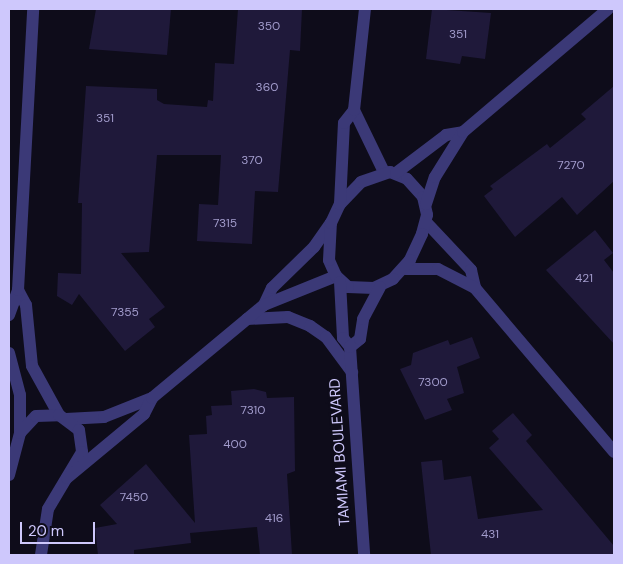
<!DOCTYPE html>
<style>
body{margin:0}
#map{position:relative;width:623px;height:564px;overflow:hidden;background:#0e0c1a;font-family:"DM Sans",sans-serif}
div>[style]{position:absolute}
.building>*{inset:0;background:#1f193a}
.minor>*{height:12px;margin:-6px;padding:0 6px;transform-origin:6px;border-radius:6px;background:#3b3977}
.tertiary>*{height:12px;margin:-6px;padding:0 6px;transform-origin:6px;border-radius:6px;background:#3b3977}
span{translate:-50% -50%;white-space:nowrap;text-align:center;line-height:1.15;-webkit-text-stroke:4.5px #0e0c1a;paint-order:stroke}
.number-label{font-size:12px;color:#a29ccc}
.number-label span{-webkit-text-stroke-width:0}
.street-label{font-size:15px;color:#cec8fc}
.frame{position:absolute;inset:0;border:10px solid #cec8fc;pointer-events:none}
.scale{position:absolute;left:20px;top:522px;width:75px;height:22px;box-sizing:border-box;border:2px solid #cec8fc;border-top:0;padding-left:6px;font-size:15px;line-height:18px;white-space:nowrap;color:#cec8fc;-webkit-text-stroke:4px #0e0c1a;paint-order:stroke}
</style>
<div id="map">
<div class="building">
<i style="clip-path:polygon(96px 9px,171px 9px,167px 55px,89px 49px)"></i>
<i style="clip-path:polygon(238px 9px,302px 9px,300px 51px,290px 50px,278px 192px,255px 191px,252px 244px,197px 241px,199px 204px,218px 205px,221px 155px,157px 155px,149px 252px,121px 253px,165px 307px,149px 319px,155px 327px,125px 351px,79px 294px,72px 305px,57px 296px,58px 273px,81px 274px,82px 203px,78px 203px,86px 86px,157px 89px,157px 100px,164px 104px,207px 107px,208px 100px,213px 101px,215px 63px,234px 64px)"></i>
<i style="clip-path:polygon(432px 9px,491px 13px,485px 59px,462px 56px,460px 64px,426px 59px)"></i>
<i style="clip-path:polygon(614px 86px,614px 181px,577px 215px,562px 197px,515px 237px,484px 196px,493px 189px,490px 186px,547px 144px,550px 148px,586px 119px,581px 114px)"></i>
<i style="clip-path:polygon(595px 230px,613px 253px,604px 260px,614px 273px,614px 344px,546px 270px)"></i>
<i style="clip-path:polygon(472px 337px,480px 358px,457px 367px,464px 393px,447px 399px,452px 410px,425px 420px,400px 369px,411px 365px,413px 353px,448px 340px,450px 345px)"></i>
<i style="clip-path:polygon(254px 389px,266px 392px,267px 398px,294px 397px,295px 471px,287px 474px,292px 555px,260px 555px,257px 527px,190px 533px,191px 543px,134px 550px,134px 555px,98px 555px,95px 528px,117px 524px,100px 505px,146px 464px,195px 523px,189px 435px,207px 434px,206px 416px,212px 415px,211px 406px,232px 405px,231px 391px)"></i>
<i style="clip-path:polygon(513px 413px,532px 435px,526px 441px,614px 546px,614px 555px,431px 555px,421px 462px,442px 460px,444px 480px,471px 476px,478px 519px,543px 510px,489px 448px,499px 439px,492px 431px)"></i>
</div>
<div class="minor">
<i style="left:426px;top:222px;width:66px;rotate:46.8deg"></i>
<i style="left:471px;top:270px;width:18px;rotate:77deg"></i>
<i style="left:475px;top:288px;width:215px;rotate:49.7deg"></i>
<i style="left:404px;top:269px;width:34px"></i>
<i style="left:438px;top:269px;width:42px;rotate:27.2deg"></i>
<i style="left:18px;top:290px;width:17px;rotate:62deg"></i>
<i style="left:26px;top:305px;width:61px;rotate:84.4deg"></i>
<i style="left:32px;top:366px;width:56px;rotate:61.1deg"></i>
<i style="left:264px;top:305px;width:19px;rotate:-65deg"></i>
<i style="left:272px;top:288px;width:59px;rotate:-44.3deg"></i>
<i style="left:314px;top:247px;width:29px;rotate:-55deg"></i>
<i style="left:9px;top:315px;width:27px;rotate:-70deg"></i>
<i style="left:18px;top:290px;width:281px;rotate:-86.9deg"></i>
<i style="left:247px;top:319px;width:41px;rotate:-2.8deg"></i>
<i style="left:288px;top:317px;width:24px;rotate:22deg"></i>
<i style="left:310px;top:326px;width:19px;rotate:35deg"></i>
<i style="left:326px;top:337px;width:44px;rotate:53.4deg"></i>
<i style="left:9px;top:353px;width:43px;rotate:75.3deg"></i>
<i style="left:20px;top:395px;width:38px;rotate:90deg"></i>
<i style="left:66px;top:419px;width:38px;rotate:-3deg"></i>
<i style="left:104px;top:417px;width:52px;rotate:-21.6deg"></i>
<i style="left:9px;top:475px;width:43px;rotate:-75.3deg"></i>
<i style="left:20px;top:433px;width:23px;rotate:-47deg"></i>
<i style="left:36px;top:416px;width:23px;rotate:-2deg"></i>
<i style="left:59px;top:415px;width:25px;rotate:37deg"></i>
<i style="left:79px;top:430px;width:22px;rotate:82deg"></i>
<i style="left:82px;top:452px;width:66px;rotate:120.8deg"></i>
<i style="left:48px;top:509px;width:47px;rotate:98.7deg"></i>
<i style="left:67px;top:478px;width:100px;rotate:-39.7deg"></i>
<i style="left:144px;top:414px;width:18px;rotate:-63deg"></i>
<i style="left:152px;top:398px;width:146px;rotate:-39.7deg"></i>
<i style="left:264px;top:305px;width:78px;rotate:-21.9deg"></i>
</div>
<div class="tertiary">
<i style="left:354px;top:110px;width:69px;rotate:64.2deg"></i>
<i style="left:390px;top:172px;width:18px;rotate:22deg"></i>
<i style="left:407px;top:179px;width:24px;rotate:48deg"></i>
<i style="left:423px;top:197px;width:18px;rotate:77deg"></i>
<i style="left:427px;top:215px;width:20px;rotate:105deg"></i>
<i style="left:422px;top:234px;width:29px;rotate:115deg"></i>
<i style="left:410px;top:260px;width:25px;rotate:132deg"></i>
<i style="left:393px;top:279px;width:21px;rotate:155deg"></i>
<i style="left:374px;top:288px;width:26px;rotate:-178deg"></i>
<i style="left:348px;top:287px;width:16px;rotate:-137deg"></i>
<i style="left:336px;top:276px;width:17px;rotate:-114deg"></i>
<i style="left:329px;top:260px;width:37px;rotate:-87deg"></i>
<i style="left:331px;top:223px;width:21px;rotate:-65deg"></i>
<i style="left:340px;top:204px;width:30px;rotate:-46deg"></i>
<i style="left:361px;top:182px;width:31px;rotate:-19deg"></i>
<i style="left:396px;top:173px;width:63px;rotate:-37.2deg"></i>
<i style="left:446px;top:135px;width:17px;rotate:-10deg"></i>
<i style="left:340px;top:204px;width:81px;rotate:-87.2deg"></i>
<i style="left:344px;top:123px;width:16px;rotate:-52deg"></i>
<i style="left:354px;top:110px;width:102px;rotate:-83.8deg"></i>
<i style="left:426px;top:204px;width:28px;rotate:-72deg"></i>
<i style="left:435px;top:177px;width:53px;rotate:-58.1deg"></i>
<i style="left:463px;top:132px;width:190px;rotate:-40.3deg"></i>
<i style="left:340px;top:282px;width:56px;rotate:86.9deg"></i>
<i style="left:343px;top:338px;width:11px;rotate:52deg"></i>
<i style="left:350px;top:347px;width:208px;rotate:86.1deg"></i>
<i style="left:350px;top:347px;width:13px;rotate:-39deg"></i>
<i style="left:360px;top:339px;width:20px;rotate:-81deg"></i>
<i style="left:363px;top:319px;width:36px;rotate:-62deg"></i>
</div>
<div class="number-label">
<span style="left:269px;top:27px">350</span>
<span style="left:458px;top:35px">351</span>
<span style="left:267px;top:88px">360</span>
<span style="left:105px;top:119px">351</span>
<span style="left:252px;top:161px">370</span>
<span style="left:571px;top:166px">7270</span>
<span style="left:225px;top:224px">7315</span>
<span style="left:584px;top:279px">421</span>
<span style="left:125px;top:313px">7355</span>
<span style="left:433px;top:383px">7300</span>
<span style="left:253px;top:411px">7310</span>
<span style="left:235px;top:445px">400</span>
<span style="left:134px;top:498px">7450</span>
<span style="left:274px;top:519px">416</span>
<span style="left:490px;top:535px">431</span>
</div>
<div class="street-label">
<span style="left:340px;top:452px;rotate:-94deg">TAMIAMI BOULEVARD</span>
</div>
<div class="frame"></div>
<div class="scale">20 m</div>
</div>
